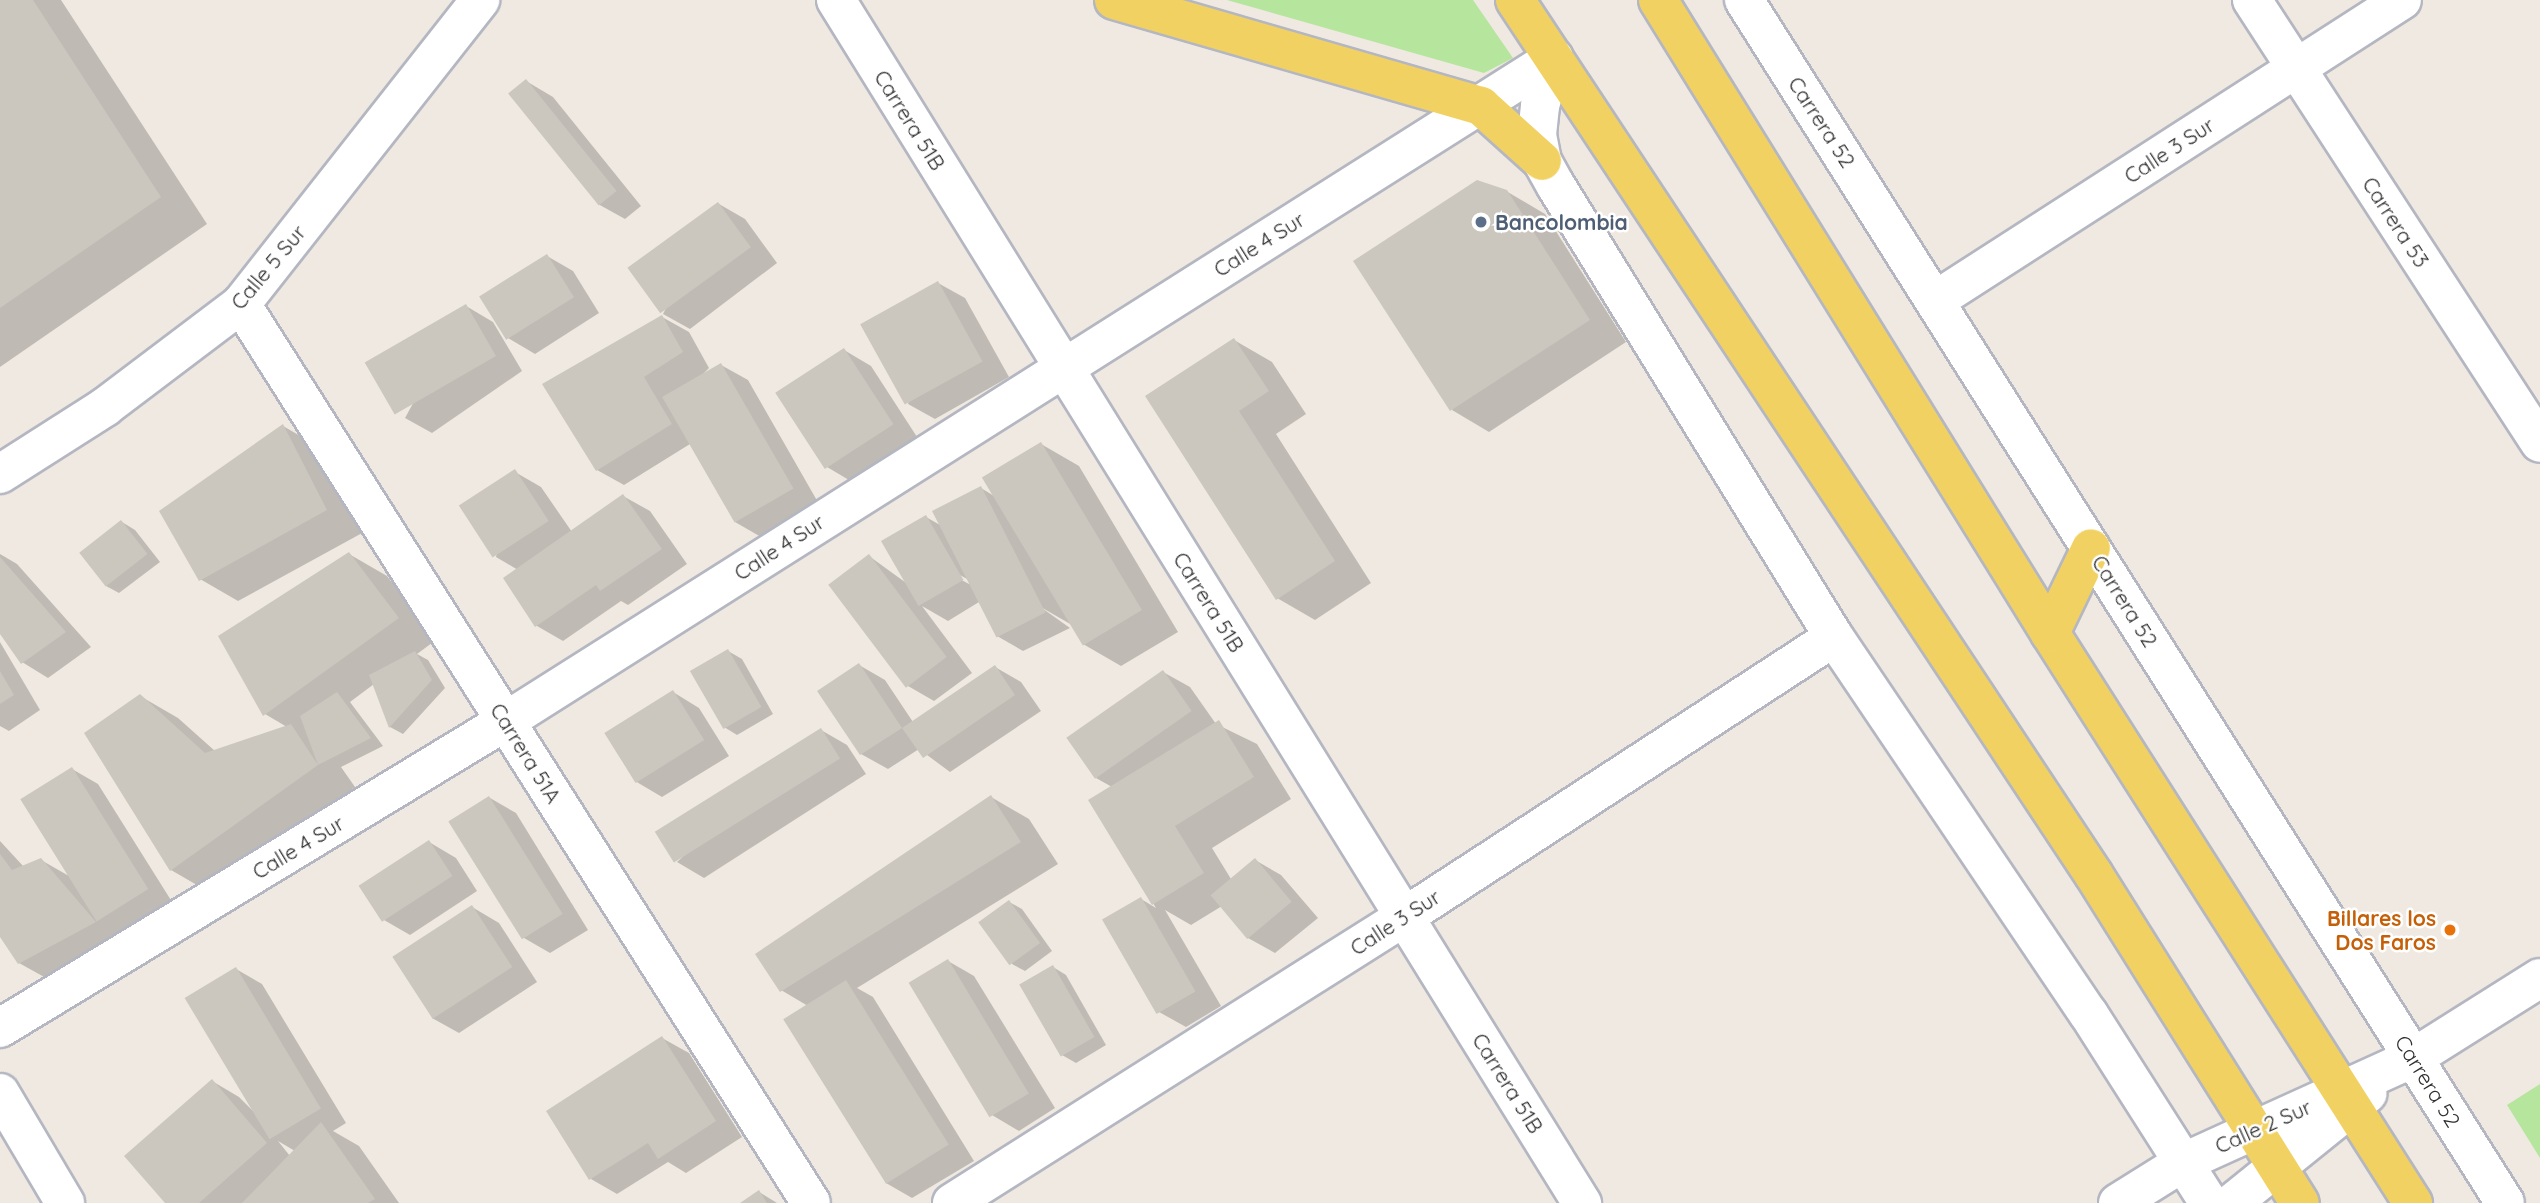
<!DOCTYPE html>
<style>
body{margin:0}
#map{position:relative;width:2540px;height:1203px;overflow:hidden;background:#efe9e1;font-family:Quicksand,sans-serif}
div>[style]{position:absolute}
.green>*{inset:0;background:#b6e59e}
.shadow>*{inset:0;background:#0003}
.building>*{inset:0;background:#cbc7bf;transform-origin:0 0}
.roads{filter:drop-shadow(2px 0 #b4b7c1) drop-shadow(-2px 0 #b4b7c1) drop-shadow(0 2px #b4b7c1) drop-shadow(0 -2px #b4b7c1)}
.minor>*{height:38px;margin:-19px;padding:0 19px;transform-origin:19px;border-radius:19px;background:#fff}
.tertiary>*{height:38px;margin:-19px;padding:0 19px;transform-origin:19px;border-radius:19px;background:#fff}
.secondary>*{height:38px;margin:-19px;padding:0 19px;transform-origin:19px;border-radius:19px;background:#fff}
.primary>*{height:38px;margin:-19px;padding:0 19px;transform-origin:19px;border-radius:19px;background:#f2d163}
.dots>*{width:19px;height:19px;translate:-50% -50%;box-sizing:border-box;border:4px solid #fff;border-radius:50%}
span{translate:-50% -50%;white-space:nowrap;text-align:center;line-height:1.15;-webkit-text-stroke:5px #fff;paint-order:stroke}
.street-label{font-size:21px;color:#2e2e2e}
.service-label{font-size:21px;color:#4e5e75;font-weight:700}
.left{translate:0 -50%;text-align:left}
.food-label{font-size:21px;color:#c56008;font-weight:700}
.right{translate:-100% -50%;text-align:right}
</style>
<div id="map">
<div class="green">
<i style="clip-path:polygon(1227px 0,1473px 0,1513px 58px,1484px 73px)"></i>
<i style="clip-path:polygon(2540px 1084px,2540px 1158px,2507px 1105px)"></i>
</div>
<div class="shadow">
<i style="clip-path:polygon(0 0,61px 0,207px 224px,0 367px)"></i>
<i style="clip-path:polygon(526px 81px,553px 97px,641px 206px,625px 219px,598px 204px)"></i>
<i style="clip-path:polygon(1506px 191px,1545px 214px,1626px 342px,1489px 432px,1452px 410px)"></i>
<i style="clip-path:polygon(719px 204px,745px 219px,777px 263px,690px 329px,663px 314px)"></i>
<i style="clip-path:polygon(547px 256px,573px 271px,599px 313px,535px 354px,508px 338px)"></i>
<i style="clip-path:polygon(938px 283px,965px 298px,1009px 377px,935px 419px,908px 404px)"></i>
<i style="clip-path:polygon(466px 306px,493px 322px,522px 371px,432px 433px,405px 418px)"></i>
<i style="clip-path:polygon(662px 317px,689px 332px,709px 368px,701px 376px,721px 365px,748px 380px,819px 504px,761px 537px,735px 522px,690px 444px,624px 485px,597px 470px)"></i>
<i style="clip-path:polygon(1234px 340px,1272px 362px,1306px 414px,1276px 434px,1371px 583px,1315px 620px,1277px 598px,1147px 397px)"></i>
<i style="clip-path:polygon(844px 350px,871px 366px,919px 440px,854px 483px,827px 467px)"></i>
<i style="clip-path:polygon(283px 426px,321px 448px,364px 532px,238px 601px,200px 579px)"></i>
<i style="clip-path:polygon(evenodd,1041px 444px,1079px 466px,1178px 632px,1121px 666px,1083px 644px,1072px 625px,1039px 606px,1070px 628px,1023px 651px,997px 636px,979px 602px,948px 621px,922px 606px,972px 673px,934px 701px,908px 686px,831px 586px,869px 556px,909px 585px,926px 517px,940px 525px,981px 488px,994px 496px,1041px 444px,958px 574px,969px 580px,969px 584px,956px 577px,958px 574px)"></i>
<i style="clip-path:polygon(515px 472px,541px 487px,572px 532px,623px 496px,650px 511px,687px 564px,628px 605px,621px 601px,563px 641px,537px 626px,518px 570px,496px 557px)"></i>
<i style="clip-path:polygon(122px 522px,135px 530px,160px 562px,119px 593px,106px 586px)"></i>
<i style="clip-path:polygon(0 554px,17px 564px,91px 647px,48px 678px,22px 662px,0 631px)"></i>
<i style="clip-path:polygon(349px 554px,387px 576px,436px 640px,417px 654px,428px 660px,445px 688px,403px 734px,390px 727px,374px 684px,350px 702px,383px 746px,341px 767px,355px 787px,209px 892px,171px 870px,140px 696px,178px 718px,215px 751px,287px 727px,265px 714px)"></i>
<i style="clip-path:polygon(0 642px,40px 710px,9px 731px,0 726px)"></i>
<i style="clip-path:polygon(728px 651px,742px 659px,773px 714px,737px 735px,724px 727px)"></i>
<i style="clip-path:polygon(859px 665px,885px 680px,913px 722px,995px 667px,1021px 682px,1041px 711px,950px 772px,919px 749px,888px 769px,861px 754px)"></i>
<i style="clip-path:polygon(1163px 672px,1190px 687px,1216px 724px,1257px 744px,1291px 799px,1212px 848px,1231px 879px,1255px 860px,1281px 875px,1318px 918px,1275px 953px,1248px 938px,1222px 906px,1191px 925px,1165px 910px,1221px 1006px,1186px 1027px,1159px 1012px,1141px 899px,1156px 908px,1091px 800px,1112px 787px,1096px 778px)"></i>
<i style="clip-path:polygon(673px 692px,699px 708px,729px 756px,662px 797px,635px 781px)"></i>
<i style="clip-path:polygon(821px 730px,847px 745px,866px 774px,704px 878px,677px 862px)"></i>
<i style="clip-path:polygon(72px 769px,98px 784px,174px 905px,46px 978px,19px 963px,0 934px,0 841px,24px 867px,41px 860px,69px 876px)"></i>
<i style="clip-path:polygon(991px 797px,1029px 819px,1058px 864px,857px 988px,873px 997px,974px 1161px,912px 1198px,886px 1183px,808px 1006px,781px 990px)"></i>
<i style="clip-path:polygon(490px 798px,516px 813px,588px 930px,550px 953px,524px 938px)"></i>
<i style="clip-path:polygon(429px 842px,456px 858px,477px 891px,410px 935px,384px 920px)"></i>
<i style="clip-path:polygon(1009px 902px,1022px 909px,1052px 951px,1025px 971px,1012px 964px)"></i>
<i style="clip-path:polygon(472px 907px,499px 923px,537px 982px,459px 1033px,432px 1018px)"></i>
<i style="clip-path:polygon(948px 961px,974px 976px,1055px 1108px,1019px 1131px,992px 1115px)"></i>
<i style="clip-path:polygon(1053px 967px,1066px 975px,1106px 1045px,1076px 1063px,1062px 1055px)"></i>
<i style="clip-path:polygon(evenodd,236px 969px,262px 984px,346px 1123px,333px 1131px,359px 1146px,399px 1203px,167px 1203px,212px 1081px,239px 1097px,259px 1117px,236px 969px,278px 1141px,295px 1151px,290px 1156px,278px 1141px)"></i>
<i style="clip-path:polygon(662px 1038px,689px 1053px,742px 1137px,686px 1173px,668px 1162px,617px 1194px,591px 1179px)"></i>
<i style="clip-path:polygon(759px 1192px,777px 1203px,743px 1203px)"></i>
</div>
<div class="building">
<i style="clip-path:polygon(0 0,33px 0,161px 197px,0 308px)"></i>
<i style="left:526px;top:79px;width:144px;height:23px;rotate:51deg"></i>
<i style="clip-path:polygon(1477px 180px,1507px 190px,1590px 320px,1450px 411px,1353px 261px)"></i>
<i style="left:718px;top:202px;width:56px;height:112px;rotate:54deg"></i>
<i style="left:547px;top:254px;width:51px;height:80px;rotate:58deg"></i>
<i style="left:938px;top:281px;width:92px;height:89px;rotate:61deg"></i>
<i style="left:466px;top:304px;width:60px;height:117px;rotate:60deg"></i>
<i style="clip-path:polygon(662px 315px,683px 352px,644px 377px,672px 424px,596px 471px,542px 384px)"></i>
<i style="clip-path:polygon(1234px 338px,1269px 391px,1239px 411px,1335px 561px,1276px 600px,1145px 396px)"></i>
<i style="left:844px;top:348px;width:91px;height:82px;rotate:57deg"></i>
<i style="left:721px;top:363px;width:145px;height:68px;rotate:60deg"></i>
<i style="clip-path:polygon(283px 424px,327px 510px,199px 581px,159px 511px)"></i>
<i style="left:1041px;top:442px;width:196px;height:69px;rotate:59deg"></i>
<i style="left:515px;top:469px;width:62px;height:67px;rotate:57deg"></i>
<i style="left:981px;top:486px;width:142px;height:55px;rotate:63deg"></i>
<i style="clip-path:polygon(623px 494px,662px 549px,600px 591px,596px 585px,535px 627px,503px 578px)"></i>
<i style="left:926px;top:515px;width:75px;height:52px;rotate:60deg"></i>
<i style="left:121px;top:520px;width:43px;height:53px;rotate:52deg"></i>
<i style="clip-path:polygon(349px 552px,399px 618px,263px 716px,218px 636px)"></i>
<i style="left:869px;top:554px;width:129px;height:51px;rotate:53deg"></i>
<i style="clip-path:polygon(0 557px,66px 632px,21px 664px,0 634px)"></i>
<i style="left:728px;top:649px;width:67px;height:44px;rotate:60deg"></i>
<i style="clip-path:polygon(415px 651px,432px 680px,389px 728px,369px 675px)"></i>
<i style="clip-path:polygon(859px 663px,902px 728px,995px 665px,1015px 695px,923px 758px,902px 728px,860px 755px,817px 691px)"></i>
<i style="left:1163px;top:670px;width:50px;height:118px;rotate:55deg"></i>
<i style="clip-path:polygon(0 671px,14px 695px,0 704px)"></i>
<i style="left:673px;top:690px;width:59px;height:81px;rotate:58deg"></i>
<i style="clip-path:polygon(337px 692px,371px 738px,318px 765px,170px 871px,84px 733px,140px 694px,205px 753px,291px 724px,318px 765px,300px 716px)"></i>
<i style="clip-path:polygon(1219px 720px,1254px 777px,1175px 826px,1204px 873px,1152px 905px,1088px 800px)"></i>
<i style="left:821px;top:728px;width:36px;height:196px;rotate:58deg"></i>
<i style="left:72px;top:767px;width:144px;height:61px;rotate:58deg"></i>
<i style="clip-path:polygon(991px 795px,1021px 842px,780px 992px,755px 954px)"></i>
<i style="left:489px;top:796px;width:139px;height:48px;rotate:58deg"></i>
<i style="left:429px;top:840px;width:43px;height:84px;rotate:57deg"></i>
<i style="clip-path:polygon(0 854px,12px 870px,41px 858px,96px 922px,18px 964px,0 937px)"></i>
<i style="left:1255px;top:858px;width:57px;height:58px;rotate:50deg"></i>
<i style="left:1141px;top:897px;width:109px;height:45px;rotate:60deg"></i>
<i style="left:1009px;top:900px;width:53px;height:38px;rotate:54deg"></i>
<i style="left:472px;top:905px;width:74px;height:95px;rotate:57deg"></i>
<i style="left:948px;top:959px;width:157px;height:46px;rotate:59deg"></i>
<i style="left:1053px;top:965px;width:83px;height:39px;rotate:60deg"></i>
<i style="left:236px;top:967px;width:165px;height:60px;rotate:59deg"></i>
<i style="left:846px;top:980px;width:194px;height:74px;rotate:58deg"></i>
<i style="clip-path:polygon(662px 1036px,716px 1121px,658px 1159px,648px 1143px,589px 1180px,546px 1111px)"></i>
<i style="clip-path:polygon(212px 1079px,267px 1143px,199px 1203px,165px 1203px,124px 1156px)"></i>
<i style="clip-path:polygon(321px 1122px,375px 1199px,368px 1203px,242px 1203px)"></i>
<i style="clip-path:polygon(759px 1190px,767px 1203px,740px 1203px)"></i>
</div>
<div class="roads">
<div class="minor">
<i style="left:836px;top:0;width:1416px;rotate:58.2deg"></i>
<i style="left:2252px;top:0;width:528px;rotate:56.97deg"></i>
<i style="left:1936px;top:300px;width:554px;rotate:-32.77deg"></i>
<i style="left:241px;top:304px;width:1064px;rotate:57.62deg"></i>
<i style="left:0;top:474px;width:125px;rotate:-32.5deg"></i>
<i style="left:105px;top:407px;width:171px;rotate:-37.1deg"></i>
<i style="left:241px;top:304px;width:387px;rotate:-51.8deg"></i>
<i style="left:0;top:1028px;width:592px;rotate:-31.25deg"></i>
<i style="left:506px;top:721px;width:1240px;rotate:-32.32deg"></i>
<i style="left:0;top:1093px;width:128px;rotate:59.4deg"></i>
<i style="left:952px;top:1203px;width:535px;rotate:-32.32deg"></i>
<i style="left:1404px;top:917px;width:513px;rotate:-33.07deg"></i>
</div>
<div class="tertiary">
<i style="left:1744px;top:0;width:1423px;rotate:57.68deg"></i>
<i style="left:1554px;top:58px;width:50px;rotate:106.3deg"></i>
<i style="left:1540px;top:106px;width:29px;rotate:96deg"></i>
<i style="left:1537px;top:135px;width:26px;rotate:79deg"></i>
<i style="left:1542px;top:161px;width:29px;rotate:61deg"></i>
<i style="left:1556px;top:186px;width:530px;rotate:58.35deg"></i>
<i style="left:1834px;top:637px;width:454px;rotate:56deg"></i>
<i style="left:2088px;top:1013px;width:225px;rotate:57.5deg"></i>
</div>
<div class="secondary">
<i style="left:2118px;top:1203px;width:75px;rotate:-32deg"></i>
<i style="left:2182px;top:1163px;width:254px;rotate:-24.4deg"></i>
<i style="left:2413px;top:1058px;width:150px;rotate:-32.2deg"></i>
<i style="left:2232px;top:1203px;width:174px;rotate:-38.9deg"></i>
</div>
<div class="primary">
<i style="left:1114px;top:0;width:382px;rotate:16.1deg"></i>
<i style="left:1481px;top:106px;width:82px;rotate:42deg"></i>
<i style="left:1515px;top:0;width:1049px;rotate:56.51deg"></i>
<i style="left:2094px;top:875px;width:387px;rotate:57.9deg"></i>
<i style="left:1658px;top:0;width:745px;rotate:58.23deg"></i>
<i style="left:2050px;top:633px;width:676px;rotate:57.51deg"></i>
<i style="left:2050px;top:633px;width:94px;rotate:-64.2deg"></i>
</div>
</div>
<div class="dots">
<i style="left:1481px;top:222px;background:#5c6f8a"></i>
<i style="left:2450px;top:930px;background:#e8710a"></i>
</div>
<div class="street-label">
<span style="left:910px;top:120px;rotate:58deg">Carrera 51B</span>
<span style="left:1822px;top:122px;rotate:57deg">Carrera 52</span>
<span style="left:2169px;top:150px;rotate:-33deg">Calle 3 Sur</span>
<span style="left:2396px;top:222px;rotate:57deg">Carrera 53</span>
<span style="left:1259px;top:244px;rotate:-32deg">Calle 4 Sur</span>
<span style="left:268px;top:267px;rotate:-50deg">Calle 5 Sur</span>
<span style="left:779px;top:547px;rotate:-33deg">Calle 4 Sur</span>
<span style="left:2125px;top:601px;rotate:58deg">Carrera 52</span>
<span style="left:1209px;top:602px;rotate:58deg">Carrera 51B</span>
<span style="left:526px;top:753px;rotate:58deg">Carrera 51A</span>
<span style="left:298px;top:847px;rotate:-31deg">Calle 4 Sur</span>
<span style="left:1395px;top:922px;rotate:-33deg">Calle 3 Sur</span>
<span style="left:2428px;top:1081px;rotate:58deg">Carrera 52</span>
<span style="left:1508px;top:1083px;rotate:58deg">Carrera 51B</span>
<span style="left:2263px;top:1126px;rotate:-24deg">Calle 2 Sur</span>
</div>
<div class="service-label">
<span class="left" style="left:1495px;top:222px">Bancolombia</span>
</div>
<div class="food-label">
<span class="right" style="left:2436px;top:930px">Billares los<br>Dos Faros</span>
</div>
</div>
